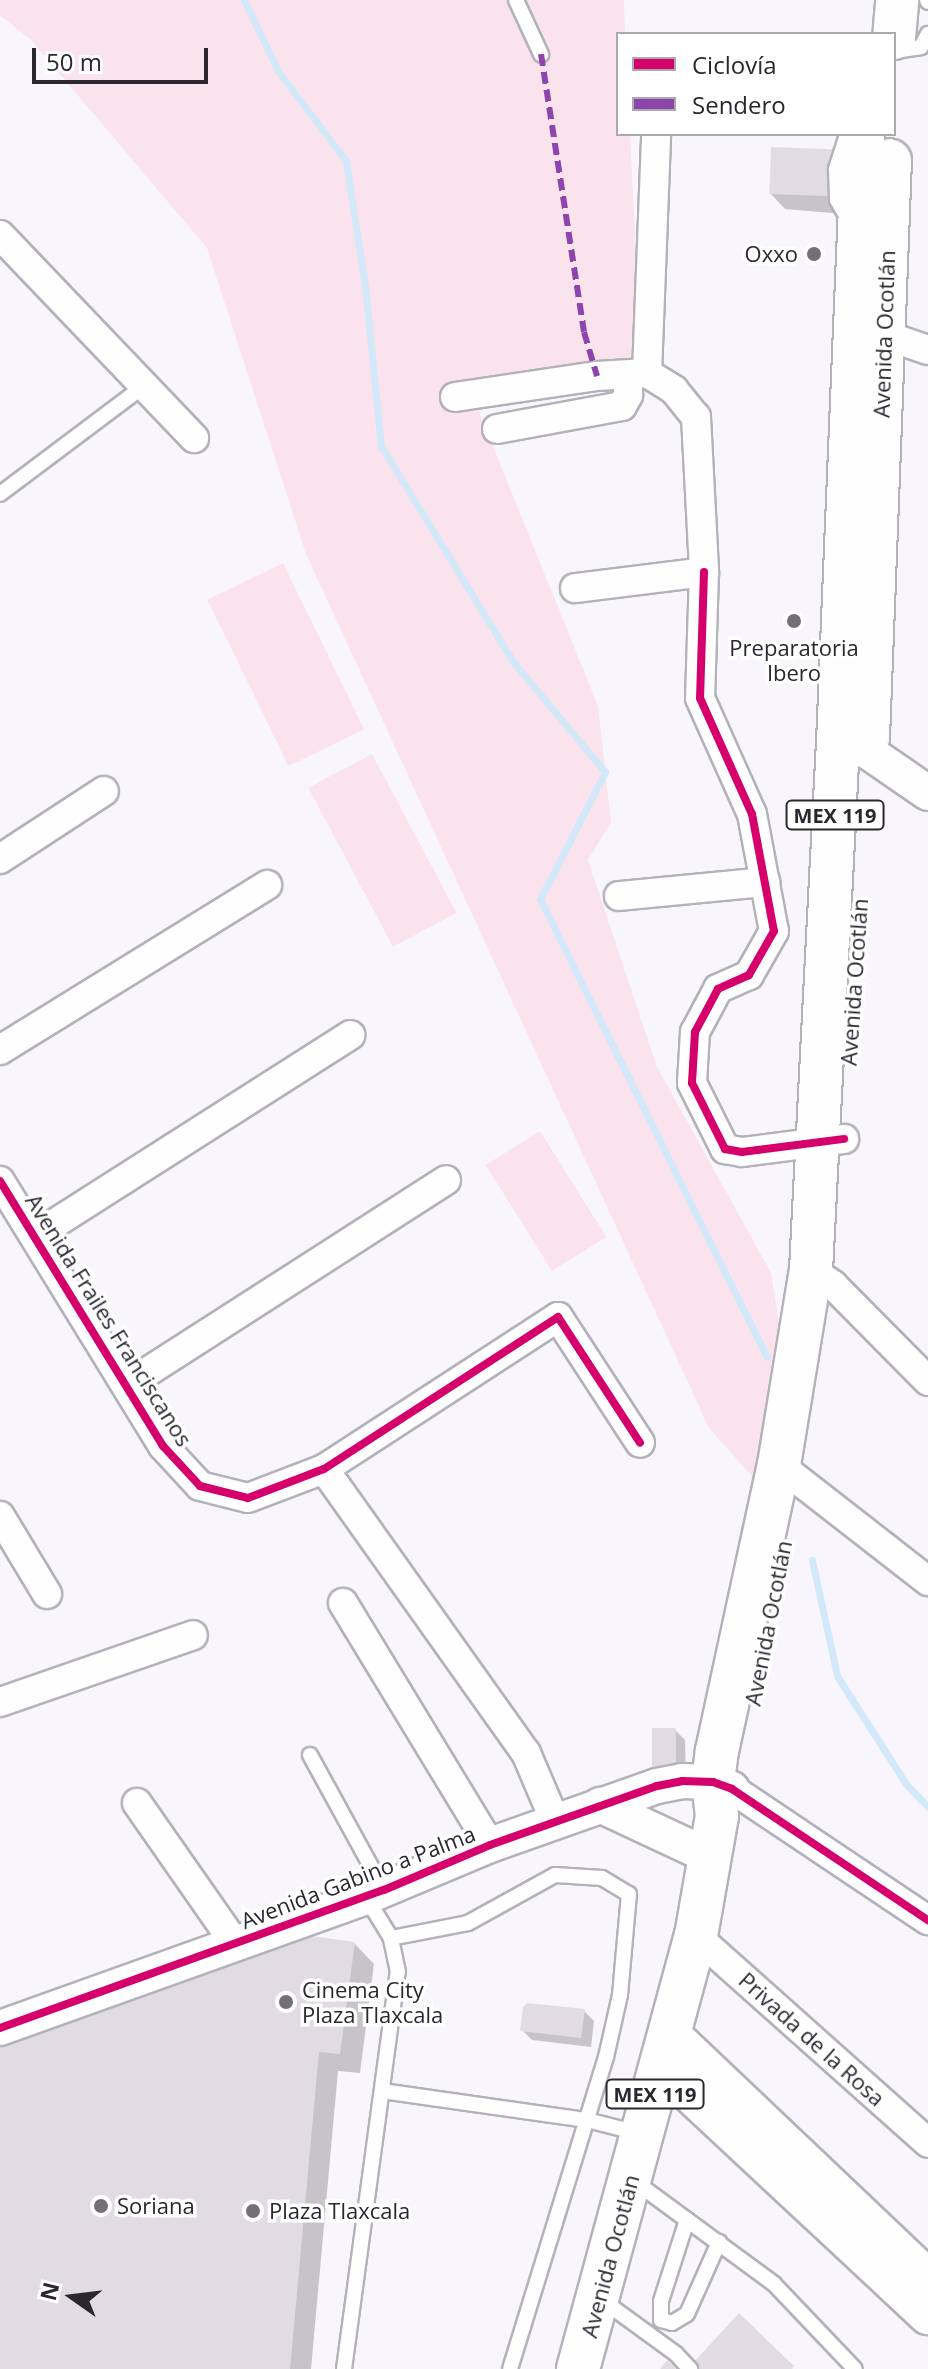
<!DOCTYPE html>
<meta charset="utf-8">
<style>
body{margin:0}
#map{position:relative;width:928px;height:2369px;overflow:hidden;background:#f8f6fc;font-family:"Open Sans",sans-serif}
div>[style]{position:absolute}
.green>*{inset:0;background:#fae3ed;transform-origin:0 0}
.shadow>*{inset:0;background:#0003}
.stream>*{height:7px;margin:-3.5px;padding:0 3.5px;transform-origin:3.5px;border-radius:3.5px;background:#d3e8f9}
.building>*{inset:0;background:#e1dce3;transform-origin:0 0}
.roads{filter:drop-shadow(2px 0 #b4b2b9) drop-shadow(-2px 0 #b4b2b9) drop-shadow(0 2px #b4b2b9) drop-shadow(0 -2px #b4b2b9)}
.service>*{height:14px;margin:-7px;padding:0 7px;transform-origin:7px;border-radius:7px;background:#fefeff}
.minor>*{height:28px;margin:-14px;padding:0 14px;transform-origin:14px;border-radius:14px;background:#fefeff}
.tertiary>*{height:34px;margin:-17px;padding:0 17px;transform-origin:17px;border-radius:17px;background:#fefeff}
.secondary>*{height:38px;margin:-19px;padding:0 19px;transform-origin:19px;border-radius:19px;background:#fefeff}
.primary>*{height:42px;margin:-21px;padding:0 21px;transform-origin:21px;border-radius:21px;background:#fefeff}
.quiet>*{height:6px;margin-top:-3px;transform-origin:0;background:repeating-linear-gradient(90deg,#8e44ad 0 12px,transparent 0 18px)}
.cycleway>*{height:8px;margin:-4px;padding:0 4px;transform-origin:4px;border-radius:4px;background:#d6006c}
.dots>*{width:22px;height:22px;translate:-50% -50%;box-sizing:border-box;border:4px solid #fff;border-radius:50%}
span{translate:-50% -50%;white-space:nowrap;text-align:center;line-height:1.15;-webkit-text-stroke:7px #fff;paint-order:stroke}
.shield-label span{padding:2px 6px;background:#fff;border:2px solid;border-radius:6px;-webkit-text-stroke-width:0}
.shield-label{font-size:20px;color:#2a2731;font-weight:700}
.poi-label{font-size:22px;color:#2a2731}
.right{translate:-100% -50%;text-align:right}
.left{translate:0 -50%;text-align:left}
.street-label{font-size:22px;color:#2a2731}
.legend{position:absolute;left:616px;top:32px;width:280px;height:104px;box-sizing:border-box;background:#fff;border:2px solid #aaa9ad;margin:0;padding:10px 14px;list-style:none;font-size:24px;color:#2a2731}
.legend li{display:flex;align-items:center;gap:16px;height:40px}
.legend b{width:40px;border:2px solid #aaa9ad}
.north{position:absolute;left:32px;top:2257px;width:80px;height:80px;-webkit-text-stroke:6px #fff;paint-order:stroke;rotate:284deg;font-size:22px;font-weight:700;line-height:32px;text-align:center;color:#2a2731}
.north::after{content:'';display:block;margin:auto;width:28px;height:36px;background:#2a2731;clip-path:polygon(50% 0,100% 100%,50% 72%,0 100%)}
.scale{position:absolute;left:32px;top:48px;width:176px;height:36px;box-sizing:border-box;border:4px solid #2a2731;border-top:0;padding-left:10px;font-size:24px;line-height:28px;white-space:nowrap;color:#2a2731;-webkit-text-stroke:6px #fff;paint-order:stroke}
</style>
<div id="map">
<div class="green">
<i style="clip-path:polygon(0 0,624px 0,625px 34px,618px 34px,618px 134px,630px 134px,641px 357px,469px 387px,598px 706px,611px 822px,588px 860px,657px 1067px,771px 1273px,780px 1330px,753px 1477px,709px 1428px,306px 554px,207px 248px,31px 40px,0 15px)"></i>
<i style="left:283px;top:563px;width:185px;height:84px;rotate:64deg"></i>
<i style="left:372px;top:754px;width:180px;height:72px;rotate:62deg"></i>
<i style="left:540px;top:1131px;width:125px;height:64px;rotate:58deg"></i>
</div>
<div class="shadow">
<i style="clip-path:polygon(832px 151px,847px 166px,844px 214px,785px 209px,770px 193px)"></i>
<i style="clip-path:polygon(675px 1730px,685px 1740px,686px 1780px,665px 1780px)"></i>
<i style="clip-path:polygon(355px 1944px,374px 1964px,360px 2073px,338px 2071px,311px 2369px,0 2369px)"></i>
<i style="clip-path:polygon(584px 2011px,594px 2021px,591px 2047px,532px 2040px,522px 2030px)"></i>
</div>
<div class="stream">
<i style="left:244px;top:0;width:79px;rotate:64.4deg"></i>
<i style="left:278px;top:71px;width:113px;rotate:52.9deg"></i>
<i style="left:346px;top:161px;width:134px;rotate:81.4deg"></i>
<i style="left:366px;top:294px;width:153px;rotate:84.4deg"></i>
<i style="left:381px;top:446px;width:255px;rotate:58.5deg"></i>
<i style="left:514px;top:663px;width:142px;rotate:50.1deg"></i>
<i style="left:605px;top:772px;width:143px;rotate:117.1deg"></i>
<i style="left:540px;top:899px;width:511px;rotate:63.64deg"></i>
<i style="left:812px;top:1560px;width:119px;rotate:77.8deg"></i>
<i style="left:837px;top:1676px;width:128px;rotate:57.4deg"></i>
<i style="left:906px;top:1784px;width:32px;rotate:46deg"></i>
</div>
<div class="building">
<i style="left:771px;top:147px;width:62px;height:47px;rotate:2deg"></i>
<i style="left:652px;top:1728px;width:24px;height:43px"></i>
<i style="clip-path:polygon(305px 1935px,355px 1942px,340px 2054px,319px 2052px,290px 2369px,0 2369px,0 2042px)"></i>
<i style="clip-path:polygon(527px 2003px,585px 2009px,581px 2038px,520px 2031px,523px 2007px)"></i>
<i style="clip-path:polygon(739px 2313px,794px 2366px,792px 2369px,700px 2369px,694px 2362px)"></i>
<i style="clip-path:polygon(667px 2360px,676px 2369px,660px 2369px)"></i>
</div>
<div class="roads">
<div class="service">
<i style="left:516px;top:0;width:60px;rotate:65.2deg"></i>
<i style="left:927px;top:0;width:2px;rotate:63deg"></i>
<i style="left:894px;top:51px;width:27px;rotate:-8deg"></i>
<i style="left:921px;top:47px;width:15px;rotate:-62deg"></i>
<i style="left:846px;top:138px;width:33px;rotate:108deg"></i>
<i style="left:836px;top:169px;width:31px;rotate:88deg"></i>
<i style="left:837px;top:200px;width:20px;rotate:60deg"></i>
<i style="left:0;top:494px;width:180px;rotate:-36.9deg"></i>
<i style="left:310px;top:1755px;width:154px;rotate:61.3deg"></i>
<i style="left:391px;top:1938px;width:78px;rotate:-11deg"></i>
<i style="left:468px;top:1923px;width:99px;rotate:-28.9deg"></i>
<i style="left:555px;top:1875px;width:47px;rotate:3.7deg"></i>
<i style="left:602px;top:1878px;width:31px;rotate:31deg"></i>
<i style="left:629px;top:1894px;width:101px;rotate:95.1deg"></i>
<i style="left:620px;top:1995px;width:64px;rotate:102.7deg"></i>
<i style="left:606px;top:2057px;width:326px;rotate:107.1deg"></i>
<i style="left:382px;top:2091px;width:207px;rotate:8.1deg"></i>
<i style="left:587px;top:2120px;width:53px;rotate:14.3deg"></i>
<i style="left:634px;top:2181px;width:174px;rotate:36.3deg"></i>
<i style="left:774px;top:2284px;width:117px;rotate:46.4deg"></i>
<i style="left:687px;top:2220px;width:85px;rotate:107.8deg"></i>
<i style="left:661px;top:2301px;width:19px;rotate:90deg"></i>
<i style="left:661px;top:2320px;width:11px;rotate:15deg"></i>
<i style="left:672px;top:2323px;width:17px;rotate:-31deg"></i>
<i style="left:687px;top:2314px;width:79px;rotate:-66deg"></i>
<i style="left:602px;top:2300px;width:92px;rotate:36.1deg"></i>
<i style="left:676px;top:2354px;width:21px;rotate:47deg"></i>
<i style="left:344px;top:2369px;width:401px;rotate:-82.3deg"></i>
<i style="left:398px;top:1972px;width:35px;rotate:-102deg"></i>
<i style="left:391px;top:1938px;width:48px;rotate:-121.4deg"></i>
</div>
<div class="minor">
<i style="left:0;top:235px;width:281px;rotate:46.3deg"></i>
<i style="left:870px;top:330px;width:61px;rotate:19deg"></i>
<i style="left:647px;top:373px;width:239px;rotate:-87.8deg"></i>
<i style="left:455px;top:397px;width:144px;rotate:-8.4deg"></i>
<i style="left:597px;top:376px;width:50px;rotate:-3.4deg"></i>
<i style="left:647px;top:373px;width:32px;rotate:32deg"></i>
<i style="left:674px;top:390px;width:35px;rotate:51deg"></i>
<i style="left:696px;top:417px;width:155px;rotate:87deg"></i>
<i style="left:704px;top:572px;width:130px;rotate:172.9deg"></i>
<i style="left:497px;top:429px;width:127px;rotate:-10.4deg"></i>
<i style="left:622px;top:406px;width:13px;rotate:-61deg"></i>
<i style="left:628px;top:395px;width:19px;rotate:-90deg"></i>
<i style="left:704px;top:572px;width:126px;rotate:91.8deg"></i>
<i style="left:700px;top:698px;width:127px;rotate:65.9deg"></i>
<i style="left:752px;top:814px;width:119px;rotate:79.4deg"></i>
<i style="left:774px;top:931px;width:51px;rotate:119.6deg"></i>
<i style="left:749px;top:975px;width:34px;rotate:156deg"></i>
<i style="left:718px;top:989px;width:49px;rotate:118.1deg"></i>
<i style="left:695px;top:1032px;width:51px;rotate:93.4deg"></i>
<i style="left:692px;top:1083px;width:74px;rotate:63.4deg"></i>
<i style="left:725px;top:1149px;width:17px;rotate:10deg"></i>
<i style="left:742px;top:1152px;width:103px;rotate:-7.3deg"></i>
<i style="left:0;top:859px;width:124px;rotate:-33.2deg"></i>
<i style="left:619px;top:896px;width:147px;rotate:-5.5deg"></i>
<i style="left:0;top:1050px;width:314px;rotate:-31.7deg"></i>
<i style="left:0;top:1181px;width:311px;rotate:58.4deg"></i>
<i style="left:163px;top:1446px;width:54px;rotate:47.2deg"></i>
<i style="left:200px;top:1486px;width:49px;rotate:14deg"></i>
<i style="left:248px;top:1498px;width:81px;rotate:-20.9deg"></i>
<i style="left:324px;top:1469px;width:279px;rotate:-33deg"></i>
<i style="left:558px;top:1317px;width:150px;rotate:56.9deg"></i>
<i style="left:35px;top:1236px;width:374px;rotate:-32.5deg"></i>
<i style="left:811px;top:1270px;width:27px;rotate:34deg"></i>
<i style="left:833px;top:1285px;width:135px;rotate:45.3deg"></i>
<i style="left:127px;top:1385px;width:379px;rotate:-32.7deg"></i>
<i style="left:779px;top:1465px;width:189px;rotate:37.9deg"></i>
<i style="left:324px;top:1469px;width:349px;rotate:54.6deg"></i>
<i style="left:526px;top:1753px;width:74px;rotate:66.9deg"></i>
<i style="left:0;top:1516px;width:91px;rotate:58.9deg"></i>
<i style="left:343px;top:1603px;width:283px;rotate:58.7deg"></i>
<i style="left:0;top:1702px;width:204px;rotate:-19.1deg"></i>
<i style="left:732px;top:1789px;width:236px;rotate:33.8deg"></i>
<i style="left:137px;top:1803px;width:173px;rotate:55.1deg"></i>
<i style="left:696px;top:1936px;width:311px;rotate:41.7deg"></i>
</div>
<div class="tertiary">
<i style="left:838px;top:743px;width:30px;rotate:15deg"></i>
<i style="left:867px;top:751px;width:74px;rotate:34.5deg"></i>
<i style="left:600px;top:1805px;width:123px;rotate:25.1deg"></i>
<i style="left:0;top:2028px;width:389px;rotate:-19.7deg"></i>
<i style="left:366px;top:1897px;width:134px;rotate:-22.8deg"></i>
<i style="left:490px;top:1845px;width:177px;rotate:-19.5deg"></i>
<i style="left:657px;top:1786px;width:25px;rotate:-11deg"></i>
<i style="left:682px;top:1781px;width:31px;rotate:2deg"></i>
<i style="left:713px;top:1782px;width:20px;rotate:20deg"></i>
</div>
<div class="secondary">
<i style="left:669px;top:2033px;width:357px;rotate:43.5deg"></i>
<i style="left:662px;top:2067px;width:364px;rotate:43deg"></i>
</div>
<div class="primary">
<i style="left:894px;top:38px;width:38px;rotate:-85deg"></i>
<i style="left:868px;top:737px;width:577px;rotate:-87.82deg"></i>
<i style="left:578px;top:2369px;width:449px;rotate:-74.8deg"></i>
<i style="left:696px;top:1936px;width:122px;rotate:-80.1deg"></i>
<i style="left:717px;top:1816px;width:34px;rotate:-97deg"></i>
<i style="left:713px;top:1782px;width:31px;rotate:-83deg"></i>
<i style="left:717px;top:1751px;width:293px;rotate:-77.8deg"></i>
<i style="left:779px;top:1465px;width:198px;rotate:-80.7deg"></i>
<i style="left:811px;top:1270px;width:528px;rotate:-87.07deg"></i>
<i style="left:838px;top:743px;width:610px;rotate:-87.65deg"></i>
</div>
</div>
<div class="quiet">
<i style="left:541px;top:54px;width:281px;rotate:81.2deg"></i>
<i style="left:584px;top:332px;width:46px;rotate:73.5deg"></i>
</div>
<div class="cycleway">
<i style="left:704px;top:572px;width:126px;rotate:91.8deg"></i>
<i style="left:700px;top:698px;width:127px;rotate:65.9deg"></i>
<i style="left:752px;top:814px;width:119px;rotate:79.4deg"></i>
<i style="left:774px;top:931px;width:51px;rotate:119.6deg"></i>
<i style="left:749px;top:975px;width:34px;rotate:156deg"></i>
<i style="left:718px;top:989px;width:49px;rotate:118.1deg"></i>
<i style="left:695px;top:1032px;width:51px;rotate:93.4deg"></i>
<i style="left:692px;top:1083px;width:74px;rotate:63.4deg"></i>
<i style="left:725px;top:1149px;width:17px;rotate:10deg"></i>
<i style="left:742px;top:1152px;width:103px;rotate:-7.3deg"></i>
<i style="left:0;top:1181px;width:311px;rotate:58.4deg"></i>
<i style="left:163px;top:1446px;width:54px;rotate:47.2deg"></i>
<i style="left:200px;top:1486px;width:49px;rotate:14deg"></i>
<i style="left:248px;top:1498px;width:81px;rotate:-20.9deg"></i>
<i style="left:324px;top:1469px;width:279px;rotate:-33deg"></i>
<i style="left:558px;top:1317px;width:150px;rotate:56.9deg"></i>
<i style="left:0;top:2028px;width:408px;rotate:-19.8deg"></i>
<i style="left:384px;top:1890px;width:115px;rotate:-23deg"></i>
<i style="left:490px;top:1845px;width:177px;rotate:-19.5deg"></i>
<i style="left:657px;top:1786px;width:25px;rotate:-11deg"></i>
<i style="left:682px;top:1781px;width:31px;rotate:2deg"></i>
<i style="left:713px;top:1782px;width:20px;rotate:20deg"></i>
<i style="left:732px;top:1789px;width:236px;rotate:33.8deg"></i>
</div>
<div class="dots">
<i style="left:814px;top:254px;background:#726f78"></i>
<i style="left:794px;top:621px;background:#726f78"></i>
<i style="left:286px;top:2002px;background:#726f78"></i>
<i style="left:101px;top:2206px;background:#726f78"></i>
<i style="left:253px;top:2211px;background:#726f78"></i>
</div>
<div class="shield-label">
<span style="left:835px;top:815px">MEX 119</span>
<span style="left:655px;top:2094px">MEX 119</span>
</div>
<div class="poi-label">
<span class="right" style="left:798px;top:254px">Oxxo</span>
<span style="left:794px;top:660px">Preparatoria<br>Ibero</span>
<span class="left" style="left:302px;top:2002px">Cinema City<br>Plaza Tlaxcala</span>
<span class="left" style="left:117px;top:2206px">Soriana</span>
<span class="left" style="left:269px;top:2211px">Plaza Tlaxcala</span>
</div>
<div class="street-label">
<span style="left:884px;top:334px;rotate:-88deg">Avenida Ocotlán</span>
<span style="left:854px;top:982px;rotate:-86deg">Avenida Ocotlán</span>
<span style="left:109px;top:1320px;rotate:58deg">Avenida Frailes Franciscanos</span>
<span style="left:768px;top:1623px;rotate:-79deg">Avenida Ocotlán</span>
<span style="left:358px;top:1877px;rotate:-21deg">Avenida Gabino a Palma</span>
<span style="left:812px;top:2039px;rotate:42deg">Privada de la Rosa</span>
<span style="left:610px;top:2256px;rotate:-75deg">Avenida Ocotlán</span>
</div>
<ul class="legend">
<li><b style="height:10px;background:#d6006c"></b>Ciclovía</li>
<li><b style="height:10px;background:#8e44ad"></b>Sendero</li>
</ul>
<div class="north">N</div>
<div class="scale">50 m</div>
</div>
